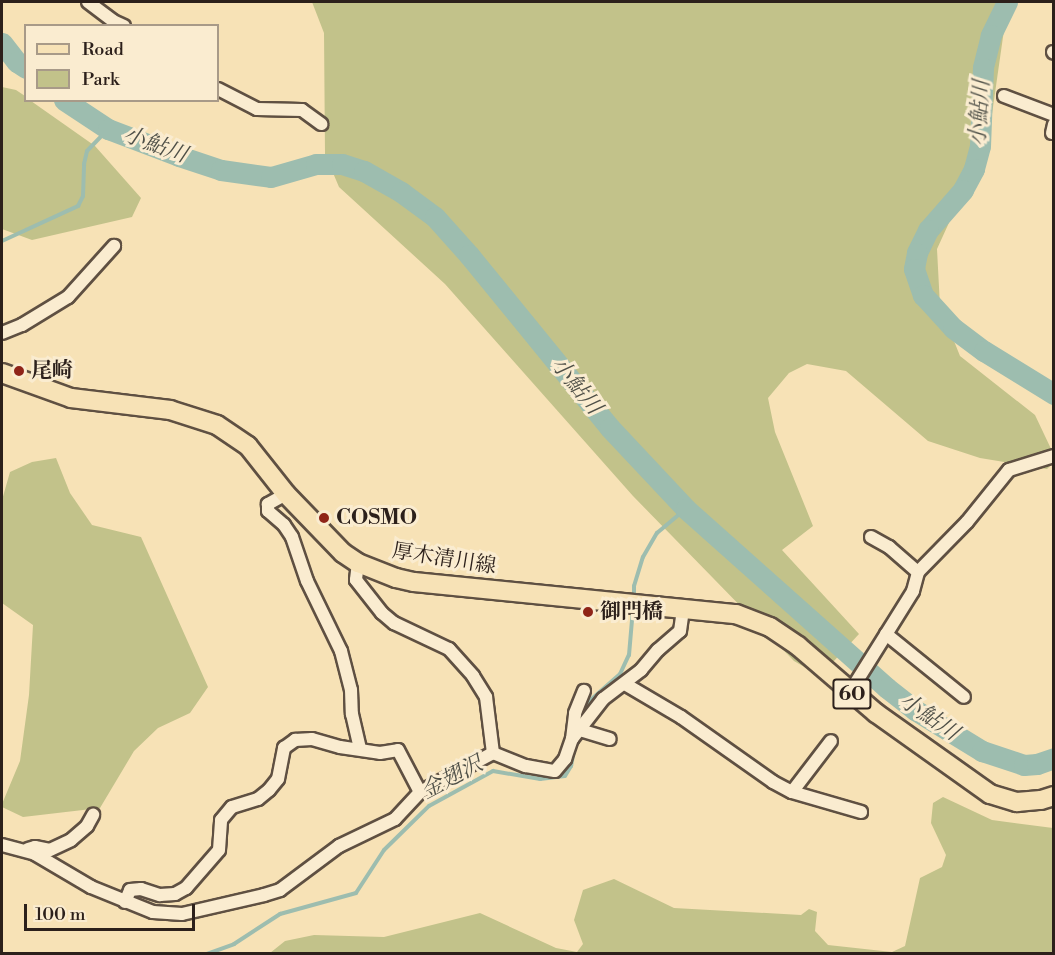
<!DOCTYPE html>
<meta charset="utf-8">
<style>
body{margin:0}
#map{position:relative;width:1055px;height:955px;overflow:hidden;background:#f7e2b6;font-family:"Libre Bodoni","Noto Serif JP",serif}
div>[style]{position:absolute}
.green>*{inset:0;background:#c2c28a}
.stream>*{height:4px;margin:-2px;padding:0 2px;transform-origin:2px;border-radius:2px;background:#9dbdaf}
.river>*{height:21px;margin:-10.5px;padding:0 10.5px;transform-origin:10.5px;border-radius:10.5px;background:#9dbdaf}
.roads{filter:drop-shadow(2px 0 #5f5042) drop-shadow(-2px 0 #5f5042) drop-shadow(0 2px #5f5042) drop-shadow(0 -2px #5f5042)}
.minor>*{height:12px;margin:-6px;padding:0 6px;transform-origin:6px;border-radius:6px;background:#faecd0}
.primary>*{height:18px;margin:-9px;padding:0 9px;transform-origin:9px;border-radius:9px;background:#f7e2b6}
.dots>*{width:16px;height:16px;translate:-50% -50%;box-sizing:border-box;border:3px solid #faecd0;border-radius:50%}
span{translate:-50% -50%;white-space:nowrap;text-align:center;line-height:1.15;-webkit-text-stroke:6px #faecd0;paint-order:stroke}
.shield-label span{padding:2px 4px;background:#faecd0;border:2px solid;border-radius:4px;-webkit-text-stroke-width:0}
.shield-label{font-size:20px;color:#2c201b;font-weight:700}
.poi-label{font-size:21px;color:#2c201b;font-weight:700}
.left{translate:0 -50%;text-align:left}
.street-label{font-size:21px;color:#2c201b}
.water-label{font-size:22px;color:#4e4f47;font-style:italic}
.frame{position:absolute;inset:0;border:3px solid #2c201b;pointer-events:none}
.legend{position:absolute;left:24px;top:24px;width:195px;height:78px;box-sizing:border-box;background:#faecd0;border:2px solid #a89a88;margin:0;padding:8px 10px;list-style:none;font-size:18px;color:#2c201b}
.legend li{display:flex;align-items:center;gap:12px;height:30px}
.legend b{width:30px;border:2px solid #a89a88}
.scale{position:absolute;left:24px;top:904px;width:171px;height:27px;box-sizing:border-box;border:3px solid #2c201b;border-top:0;padding-left:8px;font-size:18px;line-height:21px;white-space:nowrap;color:#2c201b;-webkit-text-stroke:4px #faecd0;paint-order:stroke}
</style>
<div id="map">
<div class="green">
<i style="clip-path:polygon(312px 2px,1008px 2px,989px 135px,937px 249px,940px 306px,960px 356px,1035px 415px,1053px 453px,1053px 463px,1047px 469px,980px 458px,928px 441px,846px 371px,807px 364px,789px 373px,768px 398px,775px 432px,813px 526px,782px 550px,859px 634px,820px 676px,794px 661px,633px 496px,445px 284px,339px 187px,325px 154px,324px 33px)"></i>
<i style="clip-path:polygon(2px 87px,16px 90px,25px 96px,26px 100px,31px 101px,95px 146px,141px 198px,132px 217px,32px 240px,2px 229px)"></i>
<i style="clip-path:polygon(56px 458px,70px 493px,92px 525px,141px 537px,208px 687px,190px 713px,158px 728px,134px 751px,100px 808px,23px 817px,2px 807px,2px 804px,20px 761px,29px 695px,33px 625px,2px 603px,2px 500px,10px 472px,32px 462px)"></i>
<i style="clip-path:polygon(943px 797px,992px 820px,1053px 828px,1053px 953px,270px 953px,285px 941px,314px 935px,384px 937px,480px 913px,556px 948px,577px 952px,583px 944px,574px 920px,583px 890px,614px 879px,674px 908px,801px 915px,809px 909px,817px 912px,815px 931px,828px 945px,892px 952px,905px 946px,920px 878px,942px 867px,946px 855px,931px 823px,933px 803px)"></i>
</div>
<div class="stream">
<i style="left:2px;top:241px;width:84px;rotate:-24.7deg"></i>
<i style="left:78px;top:206px;width:11px;rotate:-63deg"></i>
<i style="left:83px;top:196px;width:32px;rotate:-88deg"></i>
<i style="left:84px;top:164px;width:13px;rotate:-77deg"></i>
<i style="left:87px;top:151px;width:30px;rotate:-46deg"></i>
<i style="left:634px;top:598px;width:12px;rotate:-90deg"></i>
<i style="left:634px;top:586px;width:30px;rotate:-73deg"></i>
<i style="left:643px;top:557px;width:28px;rotate:-60deg"></i>
<i style="left:657px;top:533px;width:38px;rotate:-40deg"></i>
<i style="left:583px;top:717px;width:13px;rotate:-77deg"></i>
<i style="left:586px;top:704px;width:45px;rotate:-41.4deg"></i>
<i style="left:620px;top:674px;width:21px;rotate:-65deg"></i>
<i style="left:629px;top:655px;width:47px;rotate:-85.1deg"></i>
<i style="left:207px;top:954px;width:29px;rotate:-20deg"></i>
<i style="left:234px;top:944px;width:55px;rotate:-33.1deg"></i>
<i style="left:280px;top:914px;width:79px;rotate:-15.4deg"></i>
<i style="left:356px;top:893px;width:51px;rotate:-56.9deg"></i>
<i style="left:384px;top:850px;width:63px;rotate:-44.4deg"></i>
<i style="left:429px;top:806px;width:73px;rotate:-28.7deg"></i>
<i style="left:493px;top:771px;width:48px;rotate:9.7deg"></i>
<i style="left:540px;top:779px;width:25px;rotate:-7deg"></i>
<i style="left:565px;top:776px;width:12px;rotate:-59deg"></i>
<i style="left:571px;top:766px;width:15px;rotate:-79deg"></i>
</div>
<div class="river">
<i style="left:1007px;top:2px;width:37px;rotate:116deg"></i>
<i style="left:991px;top:35px;width:34px;rotate:104deg"></i>
<i style="left:983px;top:68px;width:78px;rotate:92.2deg"></i>
<i style="left:980px;top:146px;width:24px;rotate:105deg"></i>
<i style="left:974px;top:169px;width:24px;rotate:118deg"></i>
<i style="left:963px;top:190px;width:53px;rotate:131.2deg"></i>
<i style="left:928px;top:230px;width:25px;rotate:116deg"></i>
<i style="left:917px;top:253px;width:16px;rotate:101deg"></i>
<i style="left:914px;top:269px;width:28px;rotate:71deg"></i>
<i style="left:923px;top:295px;width:45px;rotate:47.7deg"></i>
<i style="left:953px;top:328px;width:39px;rotate:37deg"></i>
<i style="left:984px;top:351px;width:82px;rotate:31.6deg"></i>
<i style="left:2px;top:43px;width:24px;rotate:52deg"></i>
<i style="left:17px;top:62px;width:11px;rotate:34deg"></i>
<i style="left:64px;top:100px;width:53px;rotate:33.4deg"></i>
<i style="left:108px;top:129px;width:76px;rotate:20.8deg"></i>
<i style="left:179px;top:156px;width:44px;rotate:18.4deg"></i>
<i style="left:221px;top:170px;width:50px;rotate:8deg"></i>
<i style="left:271px;top:177px;width:47px;rotate:-16.1deg"></i>
<i style="left:316px;top:164px;width:26px"></i>
<i style="left:342px;top:164px;width:23px;rotate:18deg"></i>
<i style="left:364px;top:171px;width:43px;rotate:29.6deg"></i>
<i style="left:401px;top:192px;width:42px;rotate:36.3deg"></i>
<i style="left:435px;top:217px;width:51px;rotate:48.2deg"></i>
<i style="left:469px;top:255px;width:223px;rotate:50.8deg"></i>
<i style="left:610px;top:428px;width:111px;rotate:46.8deg"></i>
<i style="left:686px;top:509px;width:269px;rotate:41.7deg"></i>
<i style="left:887px;top:688px;width:36px;rotate:38deg"></i>
<i style="left:915px;top:710px;width:79px;rotate:31.5deg"></i>
<i style="left:982px;top:751px;width:44px;rotate:18.4deg"></i>
<i style="left:1024px;top:765px;width:13px;rotate:-4deg"></i>
<i style="left:1037px;top:764px;width:18px;rotate:-19deg"></i>
</div>
<div class="roads">
<div class="minor">
<i style="left:88px;top:2px;width:31px;rotate:37deg"></i>
<i style="left:113px;top:21px;width:12px;rotate:24deg"></i>
<i style="left:1053px;top:52px;width:1px;rotate:45deg"></i>
<i style="left:218px;top:89px;width:44px;rotate:27.1deg"></i>
<i style="left:257px;top:109px;width:45px;rotate:1.3deg"></i>
<i style="left:302px;top:110px;width:24px;rotate:36deg"></i>
<i style="left:1004px;top:96px;width:53px;rotate:20.8deg"></i>
<i style="left:1052px;top:133px;width:9px;rotate:-77deg"></i>
<i style="left:2px;top:333px;width:22px;rotate:-22deg"></i>
<i style="left:22px;top:325px;width:54px;rotate:-31.3deg"></i>
<i style="left:68px;top:297px;width:69px;rotate:-48deg"></i>
<i style="left:286px;top:494px;width:21px;rotate:151deg"></i>
<i style="left:268px;top:504px;width:7px;rotate:90deg"></i>
<i style="left:268px;top:511px;width:21px;rotate:41deg"></i>
<i style="left:284px;top:525px;width:14px;rotate:56deg"></i>
<i style="left:292px;top:537px;width:46px;rotate:71.2deg"></i>
<i style="left:307px;top:581px;width:78px;rotate:64.1deg"></i>
<i style="left:341px;top:651px;width:40px;rotate:75.6deg"></i>
<i style="left:351px;top:690px;width:24px;rotate:88deg"></i>
<i style="left:352px;top:714px;width:36px;rotate:77deg"></i>
<i style="left:871px;top:537px;width:21px;rotate:29deg"></i>
<i style="left:889px;top:547px;width:38px;rotate:41deg"></i>
<i style="left:358px;top:563px;width:17px;rotate:97deg"></i>
<i style="left:356px;top:580px;width:42px;rotate:51.8deg"></i>
<i style="left:382px;top:613px;width:16px;rotate:40deg"></i>
<i style="left:394px;top:623px;width:61px;rotate:25.3deg"></i>
<i style="left:449px;top:649px;width:36px;rotate:48deg"></i>
<i style="left:473px;top:676px;width:25px;rotate:58deg"></i>
<i style="left:486px;top:697px;width:56px;rotate:82.9deg"></i>
<i style="left:886px;top:634px;width:100px;rotate:38.9deg"></i>
<i style="left:625px;top:684px;width:65px;rotate:30.5deg"></i>
<i style="left:681px;top:717px;width:113px;rotate:35.2deg"></i>
<i style="left:773px;top:782px;width:21px;rotate:28deg"></i>
<i style="left:792px;top:792px;width:72px;rotate:16.2deg"></i>
<i style="left:850px;top:692px;width:119px;rotate:-58deg"></i>
<i style="left:913px;top:591px;width:20px;rotate:-75deg"></i>
<i style="left:918px;top:572px;width:70px;rotate:-45.6deg"></i>
<i style="left:967px;top:522px;width:67px;rotate:-51.1deg"></i>
<i style="left:1009px;top:470px;width:47px;rotate:-17.3deg"></i>
<i style="left:580px;top:730px;width:31px;rotate:17deg"></i>
<i style="left:572px;top:739px;width:26px;rotate:-83deg"></i>
<i style="left:575px;top:713px;width:24px;rotate:-68deg"></i>
<i style="left:792px;top:792px;width:64px;rotate:-52.6deg"></i>
<i style="left:2px;top:845px;width:34px;rotate:15deg"></i>
<i style="left:35px;top:854px;width:65px;rotate:30.5deg"></i>
<i style="left:91px;top:887px;width:67px;rotate:22deg"></i>
<i style="left:153px;top:912px;width:29px;rotate:4deg"></i>
<i style="left:182px;top:914px;width:84px;rotate:-13deg"></i>
<i style="left:264px;top:895px;width:17px;rotate:-17deg"></i>
<i style="left:280px;top:890px;width:74px;rotate:-36.7deg"></i>
<i style="left:339px;top:846px;width:62px;rotate:-25.7deg"></i>
<i style="left:395px;top:819px;width:37px;rotate:-47deg"></i>
<i style="left:420px;top:792px;width:83px;rotate:-28.1deg"></i>
<i style="left:493px;top:753px;width:35px;rotate:22deg"></i>
<i style="left:526px;top:766px;width:29px;rotate:10deg"></i>
<i style="left:555px;top:771px;width:16px;rotate:-50deg"></i>
<i style="left:565px;top:759px;width:21px;rotate:-71deg"></i>
<i style="left:572px;top:739px;width:51px;rotate:-52.2deg"></i>
<i style="left:603px;top:699px;width:48px;rotate:-37.3deg"></i>
<i style="left:641px;top:670px;width:26px;rotate:-50deg"></i>
<i style="left:658px;top:650px;width:29px;rotate:-41deg"></i>
<i style="left:680px;top:631px;width:22px;rotate:-82deg"></i>
<i style="left:28px;top:849px;width:7px;rotate:-16deg"></i>
<i style="left:35px;top:847px;width:15px;rotate:11deg"></i>
<i style="left:50px;top:850px;width:23px;rotate:-25deg"></i>
<i style="left:71px;top:840px;width:21px;rotate:-41deg"></i>
<i style="left:87px;top:826px;width:13px;rotate:-61deg"></i>
<i style="left:125px;top:902px;width:13px;rotate:-67deg"></i>
<i style="left:130px;top:890px;width:11px;rotate:-5deg"></i>
<i style="left:141px;top:889px;width:20px;rotate:18deg"></i>
<i style="left:160px;top:895px;width:15px;rotate:-4deg"></i>
<i style="left:175px;top:894px;width:13px;rotate:-29deg"></i>
<i style="left:186px;top:888px;width:50px;rotate:-49deg"></i>
<i style="left:219px;top:850px;width:30px;rotate:-86deg"></i>
<i style="left:221px;top:820px;width:17px;rotate:-50deg"></i>
<i style="left:232px;top:807px;width:27px;rotate:-17deg"></i>
<i style="left:258px;top:799px;width:14px;rotate:-39deg"></i>
<i style="left:269px;top:790px;width:14px;rotate:-51deg"></i>
<i style="left:278px;top:779px;width:32px;rotate:-79deg"></i>
<i style="left:284px;top:748px;width:14px;rotate:-36deg"></i>
<i style="left:295px;top:740px;width:17px;rotate:-3deg"></i>
<i style="left:312px;top:739px;width:29px;rotate:16deg"></i>
<i style="left:340px;top:747px;width:40px;rotate:8.5deg"></i>
<i style="left:380px;top:753px;width:18px;rotate:-9deg"></i>
<i style="left:398px;top:750px;width:47px;rotate:62.4deg"></i>
</div>
<div class="primary">
<i style="left:2px;top:373px;width:73px;rotate:19.9deg"></i>
<i style="left:71px;top:398px;width:100px;rotate:6.9deg"></i>
<i style="left:170px;top:410px;width:49px;rotate:17.7deg"></i>
<i style="left:217px;top:425px;width:37px;rotate:34deg"></i>
<i style="left:248px;top:446px;width:61px;rotate:51.6deg"></i>
<i style="left:286px;top:494px;width:82px;rotate:46deg"></i>
<i style="left:343px;top:553px;width:18px;rotate:34deg"></i>
<i style="left:358px;top:563px;width:41px;rotate:21.5deg"></i>
<i style="left:396px;top:578px;width:18px;rotate:13deg"></i>
<i style="left:414px;top:582px;width:324px;rotate:5.7deg"></i>
<i style="left:736px;top:614px;width:36px;rotate:21deg"></i>
<i style="left:770px;top:627px;width:34px;rotate:34deg"></i>
<i style="left:798px;top:646px;width:103px;rotate:40.7deg"></i>
<i style="left:876px;top:713px;width:140px;rotate:35.4deg"></i>
<i style="left:990px;top:794px;width:28px;rotate:17deg"></i>
<i style="left:1017px;top:802px;width:24px;rotate:-5deg"></i>
<i style="left:1041px;top:800px;width:14px;rotate:-17deg"></i>
</div>
</div>
<div class="dots">
<i style="left:19px;top:371px;background:#8f2418"></i>
<i style="left:324px;top:518px;background:#8f2418"></i>
<i style="left:588px;top:612px;background:#8f2418"></i>
</div>
<div class="shield-label">
<span style="left:852px;top:694px">60</span>
</div>
<div class="poi-label">
<span class="left" style="left:31px;top:371px">尾崎</span>
<span class="left" style="left:336px;top:518px">COSMO</span>
<span class="left" style="left:600px;top:612px">御門橋</span>
</div>
<div class="street-label">
<span style="left:444px;top:559px;rotate:9deg">厚木清川線</span>
</div>
<div class="water-label">
<span style="left:980px;top:113px;rotate:-86deg">小鮎川</span>
<span style="left:155px;top:145px;rotate:20deg">小鮎川</span>
<span style="left:576px;top:386px;rotate:51deg">小鮎川</span>
<span style="left:929px;top:717px;rotate:34deg">小鮎川</span>
<span style="left:452px;top:778px;rotate:-28deg">金翅沢</span>
</div>
<div class="frame"></div>
<ul class="legend">
<li><b style="height:8px;background:#f7e2b6"></b>Road</li>
<li><b style="height:16px;background:#c2c28a"></b>Park</li>
</ul>
<div class="scale">100 m</div>
</div>
